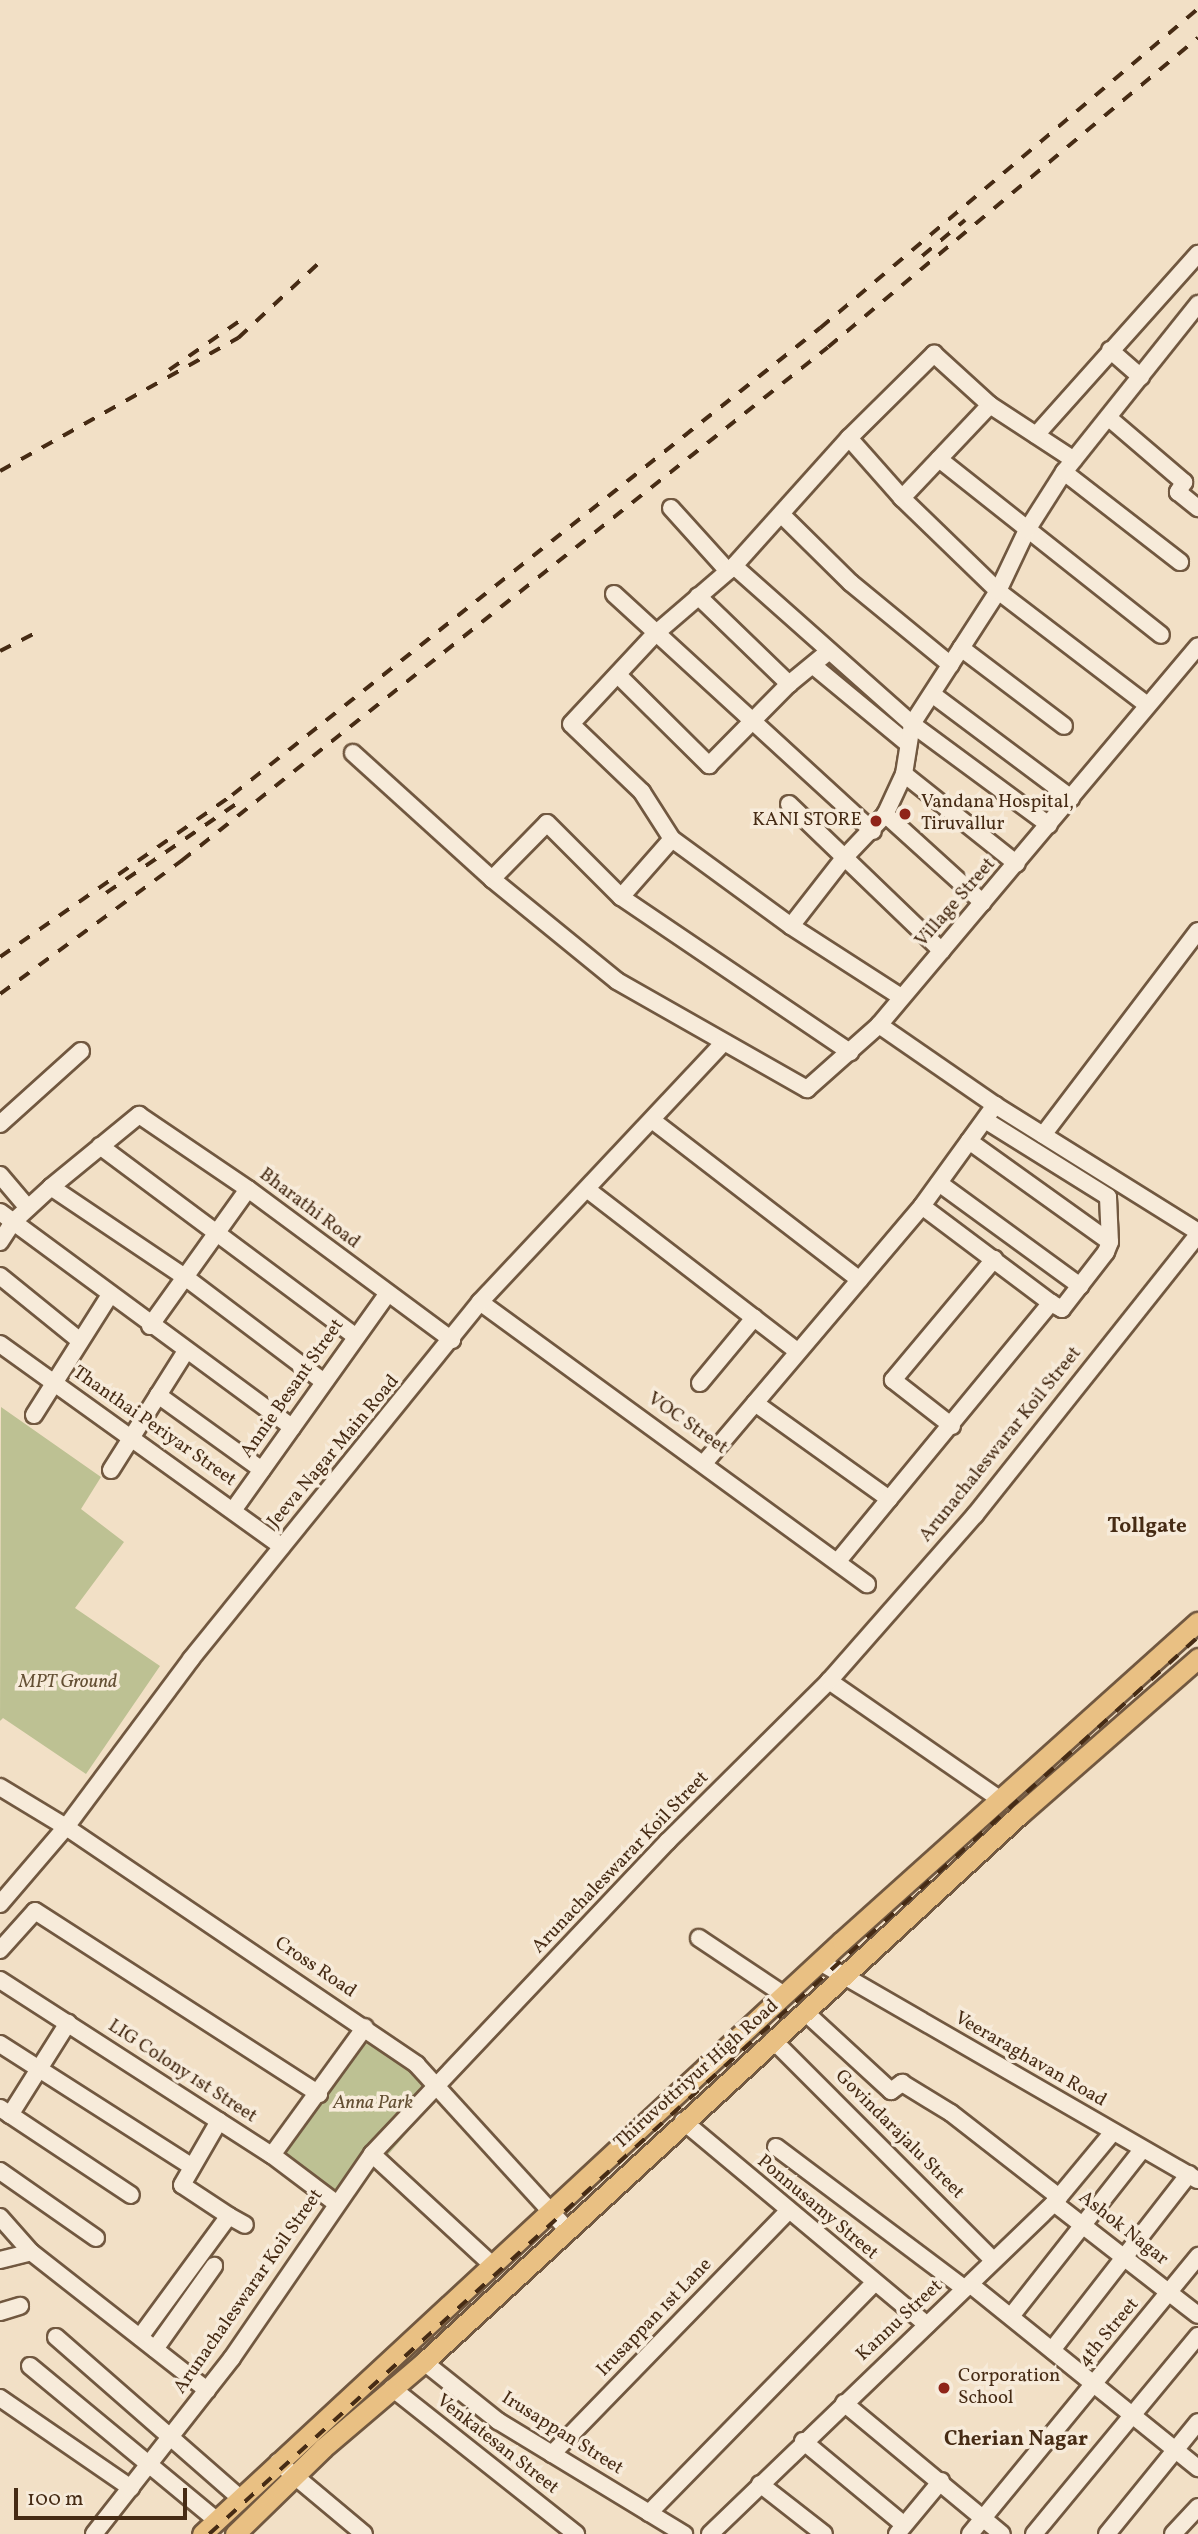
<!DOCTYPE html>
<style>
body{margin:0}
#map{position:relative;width:1198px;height:2534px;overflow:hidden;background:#f2e0c6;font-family:Vollkorn,serif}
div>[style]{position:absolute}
.green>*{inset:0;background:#bdc193}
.roads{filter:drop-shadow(2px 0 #715840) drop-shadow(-2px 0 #715840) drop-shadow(0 2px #715840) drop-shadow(0 -2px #715840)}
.minor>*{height:16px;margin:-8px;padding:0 8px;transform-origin:8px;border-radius:8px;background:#f7ebda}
.major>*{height:19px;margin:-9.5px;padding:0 9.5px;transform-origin:9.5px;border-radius:9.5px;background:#e9c083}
.rail>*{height:3.5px;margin-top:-1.75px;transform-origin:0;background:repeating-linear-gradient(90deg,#462b14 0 12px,transparent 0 24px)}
.dots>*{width:19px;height:19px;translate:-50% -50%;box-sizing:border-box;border:4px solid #f7ebda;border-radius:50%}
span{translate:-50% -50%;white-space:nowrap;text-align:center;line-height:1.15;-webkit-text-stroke:7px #f7ebda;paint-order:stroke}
.poi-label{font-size:19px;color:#462b14}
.left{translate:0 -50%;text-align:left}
.right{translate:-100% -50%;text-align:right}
.street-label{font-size:19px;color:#462b14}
.park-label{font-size:19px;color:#645034;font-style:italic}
.neighbourhood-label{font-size:21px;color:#462b14;font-weight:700}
.scale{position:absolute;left:14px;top:2488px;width:173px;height:32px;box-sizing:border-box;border:4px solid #462b14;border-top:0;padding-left:9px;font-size:21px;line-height:24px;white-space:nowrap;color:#462b14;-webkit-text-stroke:5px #f7ebda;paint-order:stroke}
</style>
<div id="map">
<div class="green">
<i style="clip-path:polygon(1px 1407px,101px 1477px,81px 1509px,124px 1542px,75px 1608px,160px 1666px,86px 1774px,3px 1718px,0 1721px)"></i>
<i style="clip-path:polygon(369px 2037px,428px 2076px,435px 2100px,346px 2204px,278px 2154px)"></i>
</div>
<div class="roads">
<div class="minor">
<i style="left:1110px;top:350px;width:41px;rotate:41.1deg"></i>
<i style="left:1109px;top:418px;width:99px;rotate:40.5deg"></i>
<i style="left:1184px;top:482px;width:12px;rotate:121deg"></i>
<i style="left:1178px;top:492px;width:26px;rotate:39deg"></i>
<i style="left:1036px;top:435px;width:243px;rotate:-48.2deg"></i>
<i style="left:849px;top:438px;width:80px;rotate:48.5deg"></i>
<i style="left:902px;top:498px;width:134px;rotate:44.1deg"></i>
<i style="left:998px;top:591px;width:188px;rotate:37.4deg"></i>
<i style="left:939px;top:459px;width:283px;rotate:38.4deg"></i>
<i style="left:1064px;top:472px;width:147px;rotate:37.8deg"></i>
<i style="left:902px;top:498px;width:128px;rotate:-46.6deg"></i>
<i style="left:671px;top:508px;width:85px;rotate:47.9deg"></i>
<i style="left:783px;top:516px;width:95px;rotate:44.6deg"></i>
<i style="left:851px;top:583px;width:129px;rotate:39.4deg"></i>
<i style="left:734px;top:566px;width:238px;rotate:41.6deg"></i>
<i style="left:912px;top:724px;width:170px;rotate:36.4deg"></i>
<i style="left:614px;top:594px;width:351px;rotate:42.5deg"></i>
<i style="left:698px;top:596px;width:127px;rotate:44deg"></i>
<i style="left:961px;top:648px;width:129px;rotate:37.1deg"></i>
<i style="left:815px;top:667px;width:121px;rotate:39.6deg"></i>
<i style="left:619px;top:676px;width:127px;rotate:44.7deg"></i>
<i style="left:709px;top:765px;width:114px;rotate:-45.4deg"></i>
<i style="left:789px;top:684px;width:50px;rotate:-39.4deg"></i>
<i style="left:932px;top:694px;width:174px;rotate:36.8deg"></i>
<i style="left:353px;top:753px;width:188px;rotate:42.2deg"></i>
<i style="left:492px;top:879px;width:161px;rotate:39.2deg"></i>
<i style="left:617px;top:981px;width:219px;rotate:29.6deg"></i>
<i style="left:807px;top:1089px;width:96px;rotate:-41.6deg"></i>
<i style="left:879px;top:1025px;width:495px;rotate:-49.9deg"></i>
<i style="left:904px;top:774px;width:144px;rotate:38.5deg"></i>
<i style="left:789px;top:804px;width:212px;rotate:43.9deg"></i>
<i style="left:885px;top:814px;width:132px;rotate:42.2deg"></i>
<i style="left:492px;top:879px;width:78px;rotate:-45.5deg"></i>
<i style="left:547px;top:823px;width:105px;rotate:45deg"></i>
<i style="left:621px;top:897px;width:277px;rotate:34.1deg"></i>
<i style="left:621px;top:897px;width:77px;rotate:-48.7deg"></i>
<i style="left:791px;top:926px;width:86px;rotate:-52.1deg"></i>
<i style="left:844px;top:858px;width:59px;rotate:-46.4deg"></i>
<i style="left:885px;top:815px;width:45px;rotate:-65.1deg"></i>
<i style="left:904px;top:774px;width:51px;rotate:-80.9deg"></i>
<i style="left:912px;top:724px;width:158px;rotate:-57.1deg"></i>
<i style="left:998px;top:591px;width:68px;rotate:-64.6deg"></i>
<i style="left:1027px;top:530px;width:69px;rotate:-57.5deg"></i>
<i style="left:1064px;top:472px;width:215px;rotate:-51.4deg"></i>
<i style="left:901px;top:997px;width:131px;rotate:-147.2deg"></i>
<i style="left:791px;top:926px;width:147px;rotate:-143.8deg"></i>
<i style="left:672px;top:839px;width:56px;rotate:-122.6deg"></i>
<i style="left:642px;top:792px;width:98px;rotate:-136.2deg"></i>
<i style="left:571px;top:724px;width:123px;rotate:-47deg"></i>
<i style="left:655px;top:634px;width:104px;rotate:-40.7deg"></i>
<i style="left:734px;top:566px;width:172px;rotate:-48.1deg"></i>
<i style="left:849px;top:438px;width:120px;rotate:-44.7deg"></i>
<i style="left:934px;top:354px;width:76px;rotate:42.3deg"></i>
<i style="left:990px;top:405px;width:100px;rotate:33.2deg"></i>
<i style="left:879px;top:1025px;width:141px;rotate:34.6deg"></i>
<i style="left:995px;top:1105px;width:239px;rotate:32deg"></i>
<i style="left:652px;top:1120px;width:262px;rotate:37.6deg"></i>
<i style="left:985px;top:1120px;width:145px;rotate:32deg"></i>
<i style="left:1108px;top:1197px;width:45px;rotate:87.5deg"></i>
<i style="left:1110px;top:1242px;width:11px;rotate:112deg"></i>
<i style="left:1106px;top:1252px;width:72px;rotate:127.7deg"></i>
<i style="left:1062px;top:1309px;width:13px;rotate:-151deg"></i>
<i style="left:0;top:1124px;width:109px;rotate:-42deg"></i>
<i style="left:1043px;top:1135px;width:256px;rotate:-52.8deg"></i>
<i style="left:969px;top:1141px;width:173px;rotate:35.6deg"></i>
<i style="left:100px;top:1146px;width:319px;rotate:36.7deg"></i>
<i style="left:0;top:1175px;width:43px;rotate:49.7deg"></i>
<i style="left:939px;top:1183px;width:175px;rotate:36.1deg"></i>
<i style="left:51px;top:1187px;width:161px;rotate:33.9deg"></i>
<i style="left:185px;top:1277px;width:174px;rotate:37.1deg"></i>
<i style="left:588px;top:1190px;width:264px;rotate:37.6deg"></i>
<i style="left:0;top:1212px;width:363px;rotate:36.4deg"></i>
<i style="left:0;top:1242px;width:24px;rotate:-57deg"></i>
<i style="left:13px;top:1222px;width:52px;rotate:-42.6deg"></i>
<i style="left:51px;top:1187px;width:114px;rotate:-39.3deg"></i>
<i style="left:139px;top:1115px;width:132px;rotate:34.2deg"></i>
<i style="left:248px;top:1189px;width:254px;rotate:36.5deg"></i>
<i style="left:0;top:1276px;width:102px;rotate:39deg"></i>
<i style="left:480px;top:1302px;width:479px;rotate:36.1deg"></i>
<i style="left:150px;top:1326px;width:168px;rotate:-54.4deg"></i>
<i style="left:0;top:1344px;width:347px;rotate:35.7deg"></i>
<i style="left:700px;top:1383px;width:85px;rotate:-50.3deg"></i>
<i style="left:158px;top:1395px;width:128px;rotate:35.8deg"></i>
<i style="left:755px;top:1403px;width:165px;rotate:35.6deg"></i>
<i style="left:34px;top:1415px;width:142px;rotate:-57.7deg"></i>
<i style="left:952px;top:1426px;width:75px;rotate:-142.1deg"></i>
<i style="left:893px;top:1380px;width:158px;rotate:-50.1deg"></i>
<i style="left:705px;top:1462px;width:336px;rotate:-49.7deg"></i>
<i style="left:922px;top:1206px;width:125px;rotate:-54.1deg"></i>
<i style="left:111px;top:1470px;width:141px;rotate:-57.8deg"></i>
<i style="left:234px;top:1509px;width:265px;rotate:-54.5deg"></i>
<i style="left:838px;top:1561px;width:335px;rotate:-50.5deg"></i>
<i style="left:1051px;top:1303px;width:161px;rotate:-143.1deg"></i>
<i style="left:829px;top:1681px;width:209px;rotate:34.7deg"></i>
<i style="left:0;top:1787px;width:77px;rotate:31.2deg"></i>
<i style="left:66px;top:1827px;width:424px;rotate:34.1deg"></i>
<i style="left:417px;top:2065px;width:222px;rotate:47.6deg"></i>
<i style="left:0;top:1904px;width:101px;rotate:-49.4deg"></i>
<i style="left:66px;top:1827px;width:209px;rotate:-53.3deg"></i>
<i style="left:191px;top:1659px;width:459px;rotate:-51deg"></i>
<i style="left:480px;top:1302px;width:354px;rotate:-46.8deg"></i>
<i style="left:699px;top:1938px;width:102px;rotate:33.8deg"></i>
<i style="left:0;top:1950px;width:52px;rotate:-48.1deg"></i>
<i style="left:35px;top:1911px;width:338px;rotate:32.8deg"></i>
<i style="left:820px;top:1962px;width:436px;rotate:30deg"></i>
<i style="left:0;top:1980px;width:323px;rotate:32.8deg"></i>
<i style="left:272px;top:2155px;width:81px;rotate:37deg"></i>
<i style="left:805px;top:2012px;width:117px;rotate:42.6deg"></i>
<i style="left:891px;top:2091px;width:14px;rotate:-36deg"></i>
<i style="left:902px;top:2083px;width:57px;rotate:31.5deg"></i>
<i style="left:951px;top:2113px;width:137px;rotate:37.9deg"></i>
<i style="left:773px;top:2040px;width:311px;rotate:45deg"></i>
<i style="left:0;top:2044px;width:228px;rotate:32.6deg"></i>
<i style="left:0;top:2108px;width:157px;rotate:33.6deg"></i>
<i style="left:10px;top:2115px;width:109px;rotate:-57.8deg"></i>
<i style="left:683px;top:2121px;width:318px;rotate:39.9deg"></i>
<i style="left:776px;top:2147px;width:236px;rotate:36.9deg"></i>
<i style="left:372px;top:2154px;width:162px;rotate:42.7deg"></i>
<i style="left:272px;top:2155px;width:158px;rotate:-54deg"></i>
<i style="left:0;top:2171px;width:117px;rotate:34.9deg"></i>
<i style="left:1054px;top:2203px;width:182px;rotate:37.9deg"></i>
<i style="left:229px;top:2216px;width:18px;rotate:29deg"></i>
<i style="left:0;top:2217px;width:47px;rotate:48.5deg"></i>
<i style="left:31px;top:2252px;width:224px;rotate:38.1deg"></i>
<i style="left:0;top:2260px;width:32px;rotate:-14deg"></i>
<i style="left:971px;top:2285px;width:292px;rotate:38.9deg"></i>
<i style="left:0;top:2312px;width:21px;rotate:-17deg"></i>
<i style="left:1012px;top:2315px;width:210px;rotate:-51.8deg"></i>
<i style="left:56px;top:2337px;width:243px;rotate:41.2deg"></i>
<i style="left:140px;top:2337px;width:150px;rotate:-53.7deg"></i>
<i style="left:229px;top:2216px;width:56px;rotate:-146.6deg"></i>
<i style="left:182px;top:2185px;width:74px;rotate:-60deg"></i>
<i style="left:155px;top:2349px;width:102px;rotate:-54.6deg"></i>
<i style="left:1052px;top:2350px;width:223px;rotate:-52.1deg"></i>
<i style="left:424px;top:2362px;width:95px;rotate:38.6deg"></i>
<i style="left:498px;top:2421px;width:218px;rotate:31.3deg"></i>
<i style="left:30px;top:2366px;width:241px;rotate:39.6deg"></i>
<i style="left:392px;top:2388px;width:235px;rotate:38.4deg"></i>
<i style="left:0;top:2398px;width:159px;rotate:34.5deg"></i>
<i style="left:844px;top:2403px;width:205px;rotate:39.7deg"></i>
<i style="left:803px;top:2441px;width:131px;rotate:39.7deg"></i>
<i style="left:552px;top:2454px;width:337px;rotate:-45.8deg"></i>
<i style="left:278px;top:2462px;width:112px;rotate:39.9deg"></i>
<i style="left:760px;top:2484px;width:81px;rotate:38deg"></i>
<i style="left:649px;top:2513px;width:322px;rotate:-45.6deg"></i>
<i style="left:94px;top:2534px;width:224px;rotate:-51.9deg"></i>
<i style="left:232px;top:2358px;width:247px;rotate:-55.5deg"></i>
<i style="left:372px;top:2154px;width:431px;rotate:-46.6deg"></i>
<i style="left:668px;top:1841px;width:227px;rotate:-44.8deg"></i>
<i style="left:829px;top:1681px;width:221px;rotate:-48.7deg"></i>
<i style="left:975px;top:1515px;width:358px;rotate:-51.5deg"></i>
<i style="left:710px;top:2534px;width:477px;rotate:-43.9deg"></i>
<i style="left:1054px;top:2203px;width:92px;rotate:-50.3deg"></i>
<i style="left:897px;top:2534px;width:69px;rotate:-50.3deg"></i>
<i style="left:970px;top:2534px;width:360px;rotate:-50.6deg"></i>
<i style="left:1034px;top:2534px;width:257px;rotate:-50.4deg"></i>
<i style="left:1107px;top:2534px;width:144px;rotate:-50.9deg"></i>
<i style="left:1173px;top:2534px;width:37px;rotate:-47deg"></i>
</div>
<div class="major">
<i style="left:202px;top:2534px;width:872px;rotate:-42.82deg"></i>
<i style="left:842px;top:1941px;width:478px;rotate:-41.9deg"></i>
<i style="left:235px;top:2534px;width:123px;rotate:-44.3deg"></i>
<i style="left:323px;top:2448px;width:133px;rotate:-40.4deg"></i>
<i style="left:424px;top:2362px;width:810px;rotate:-42.6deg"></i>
<i style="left:1020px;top:1814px;width:237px;rotate:-41.2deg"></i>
</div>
</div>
<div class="rail">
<i style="left:922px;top:256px;width:56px;rotate:-39.9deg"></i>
<i style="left:169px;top:370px;width:89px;rotate:-34.9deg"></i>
<i style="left:0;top:471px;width:273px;rotate:-29.2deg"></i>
<i style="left:238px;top:338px;width:116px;rotate:-42.9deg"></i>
<i style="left:0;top:651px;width:44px;rotate:-27.1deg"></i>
<i style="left:106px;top:893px;width:161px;rotate:-34.4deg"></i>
<i style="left:0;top:957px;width:283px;rotate:-34.9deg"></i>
<i style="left:232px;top:795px;width:751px;rotate:-38.46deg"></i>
<i style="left:820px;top:328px;width:495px;rotate:-40.2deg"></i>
<i style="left:0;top:994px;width:225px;rotate:-36.3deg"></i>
<i style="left:181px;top:861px;width:826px;rotate:-38.46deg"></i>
<i style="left:828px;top:347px;width:482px;rotate:-39.9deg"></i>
<i style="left:209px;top:2534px;width:1335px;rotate:-42.21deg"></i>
</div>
<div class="dots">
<i style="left:905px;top:814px;background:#8f2418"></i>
<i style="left:876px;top:821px;background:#8f2418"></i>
<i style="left:944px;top:2388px;background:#8f2418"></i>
</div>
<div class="poi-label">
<span class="left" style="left:921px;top:814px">Vandana Hospital,<br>Tiruvallur</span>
<span class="right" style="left:862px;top:821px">KANI STORE</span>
<span class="left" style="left:958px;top:2388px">Corporation<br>School</span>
</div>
<div class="street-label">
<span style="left:956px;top:903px;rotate:-49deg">Village Street</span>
<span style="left:309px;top:1209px;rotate:37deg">Bharathi Road</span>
<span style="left:293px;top:1389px;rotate:-55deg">Annie Besant Street</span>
<span style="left:687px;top:1424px;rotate:35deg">VOC Street</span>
<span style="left:154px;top:1427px;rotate:35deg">Thanthai Periyar Street</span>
<span style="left:1001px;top:1445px;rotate:-51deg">Arunachaleswarar Koil Street</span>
<span style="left:334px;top:1452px;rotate:-50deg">Jeeva Nagar Main Road</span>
<span style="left:621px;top:1863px;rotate:-46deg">Arunachaleswarar Koil Street</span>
<span style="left:315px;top:1968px;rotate:34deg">Cross Road</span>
<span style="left:1030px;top:2060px;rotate:30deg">Veeraraghavan Road</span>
<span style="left:182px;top:2072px;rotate:33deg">LIG Colony 1st Street</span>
<span style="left:697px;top:2075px;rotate:-42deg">Thiruvottriyur High Road</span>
<span style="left:899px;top:2135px;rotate:45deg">Govindarajalu Street</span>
<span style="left:817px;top:2208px;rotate:40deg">Ponnusamy Street</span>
<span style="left:1123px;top:2229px;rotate:38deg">Ashok Nagar</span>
<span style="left:249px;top:2292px;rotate:-55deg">Arunachaleswarar Koil Street</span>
<span style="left:655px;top:2318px;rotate:-46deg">Irusappan 1st Lane</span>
<span style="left:900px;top:2321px;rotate:-43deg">Kannu Street</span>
<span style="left:1109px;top:2333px;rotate:-50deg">4th Street</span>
<span style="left:562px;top:2434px;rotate:32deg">Irusappan Street</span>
<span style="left:497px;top:2445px;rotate:38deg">Venkatesan Street</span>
</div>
<div class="park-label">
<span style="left:68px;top:1683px">MPT Ground</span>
<span style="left:373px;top:2104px">Anna Park</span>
</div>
<div class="neighbourhood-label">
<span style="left:1147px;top:1527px">Tollgate</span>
<span style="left:1016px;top:2440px">Cherian Nagar</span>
</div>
<div class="scale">100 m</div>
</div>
